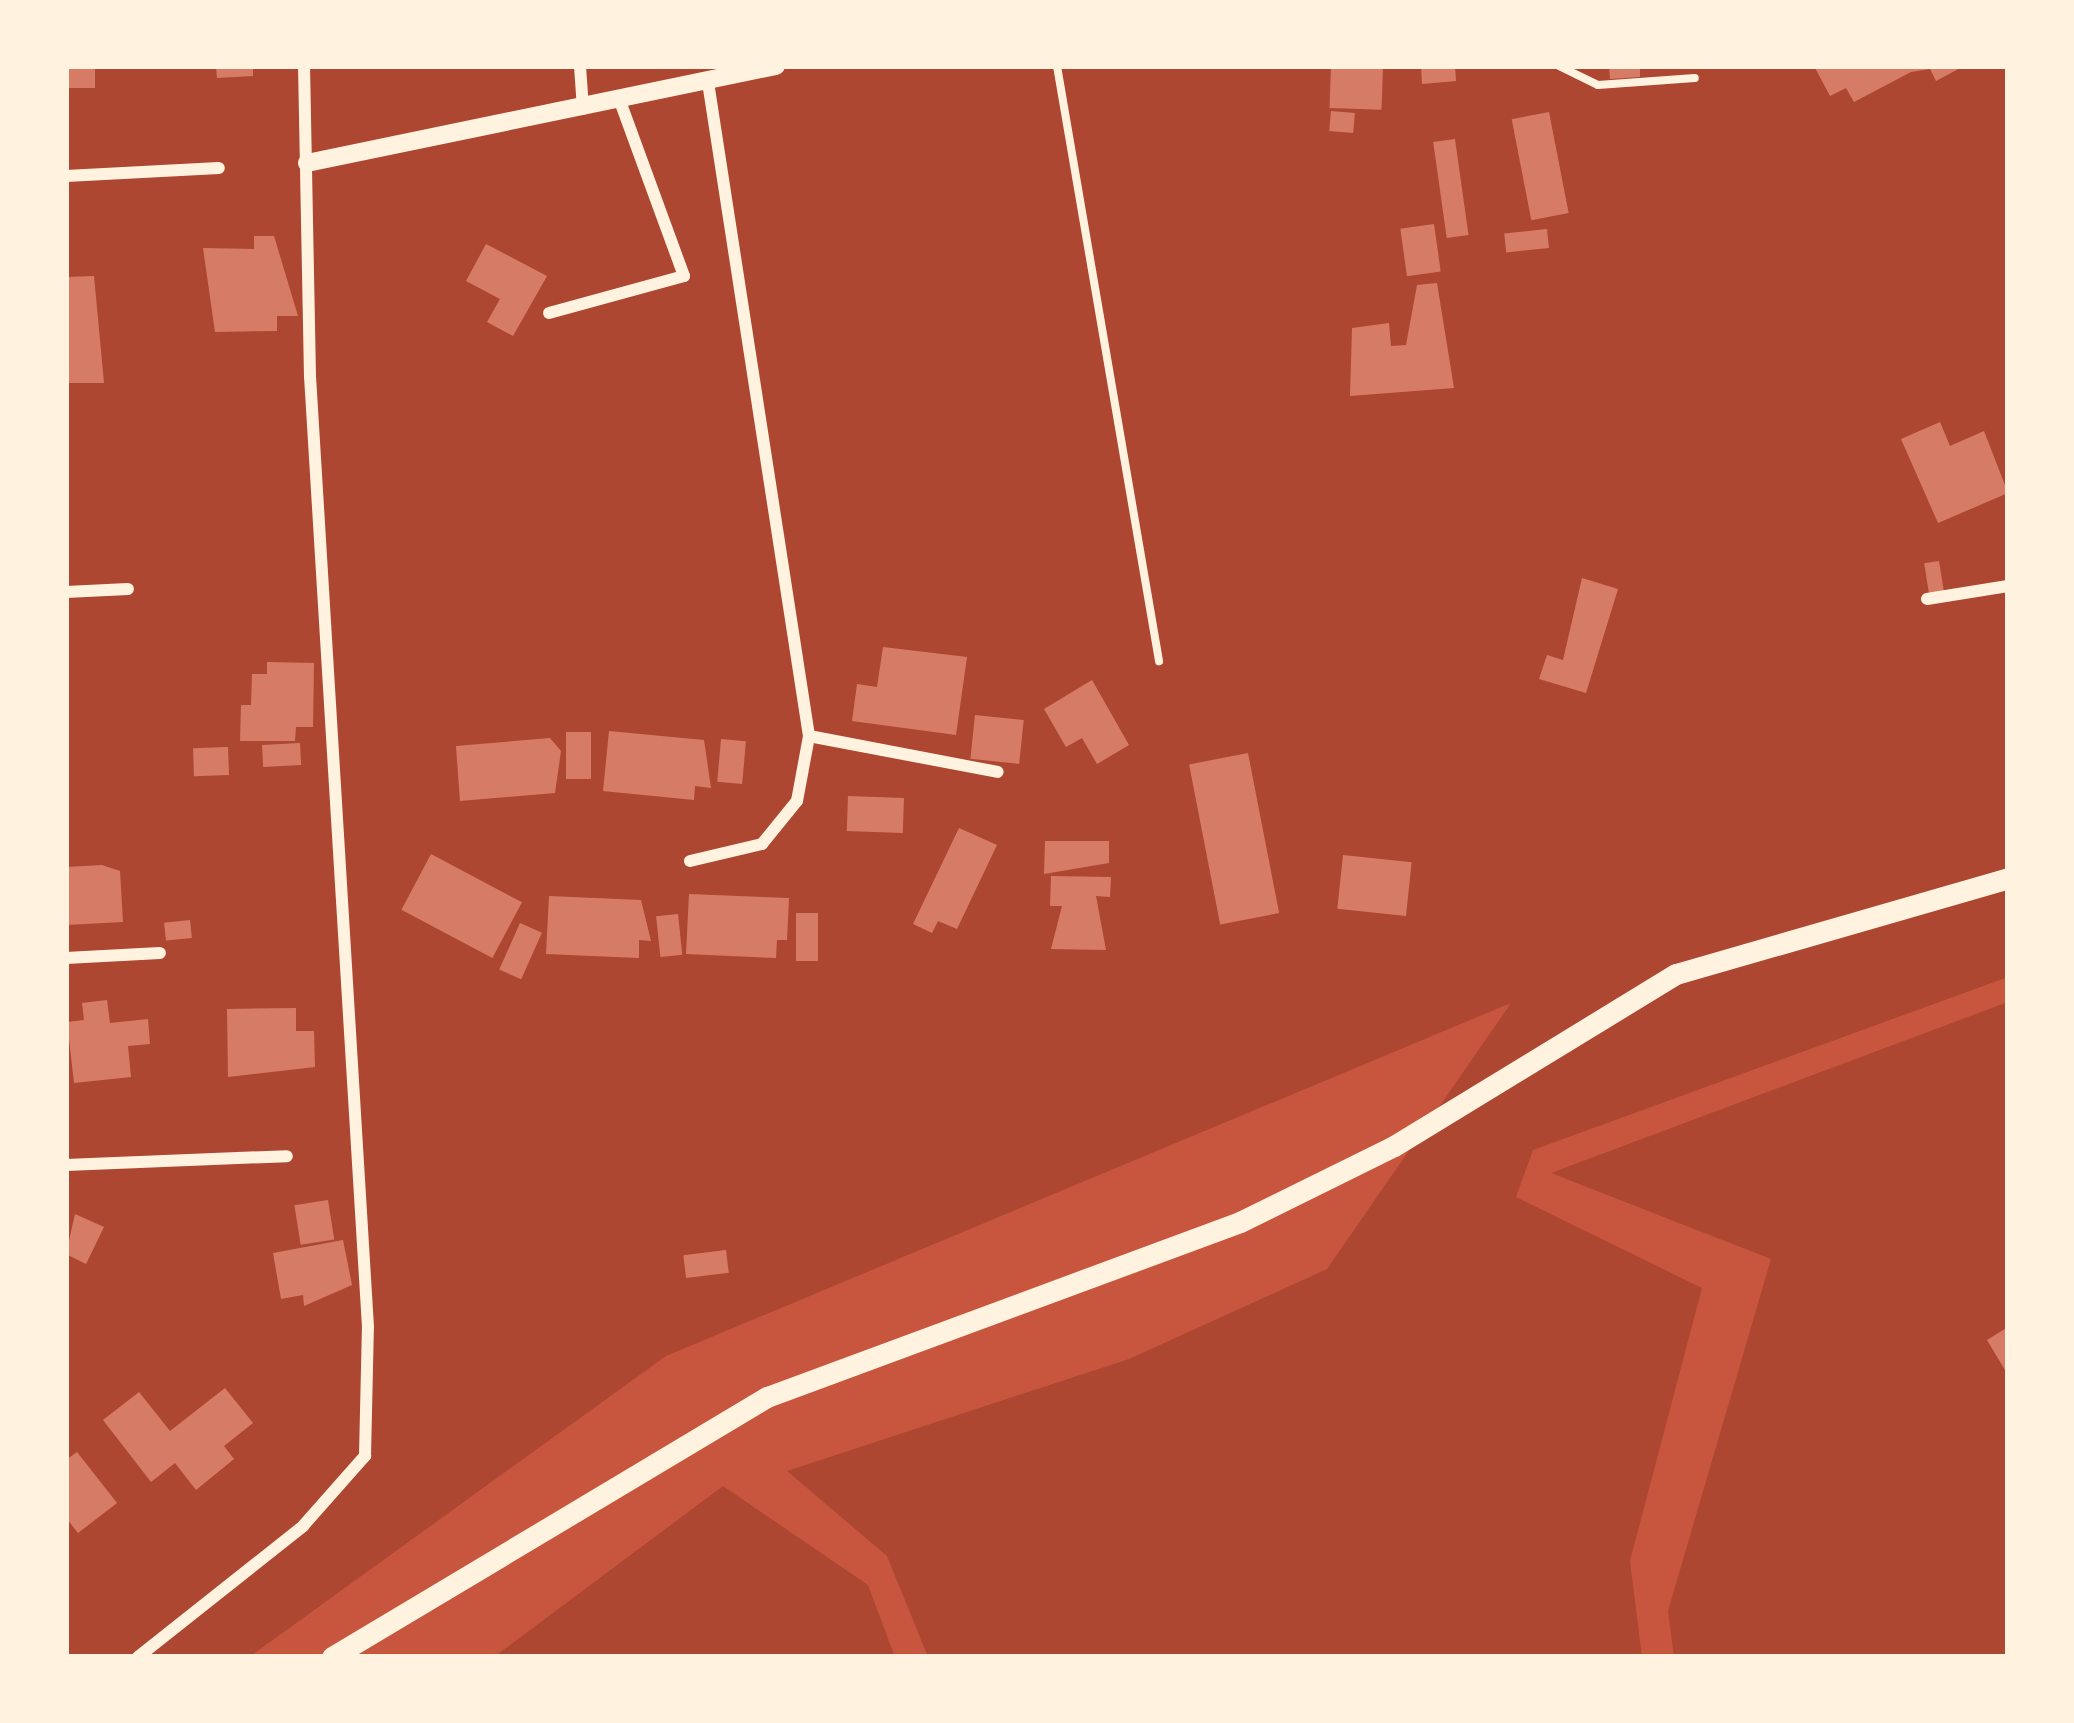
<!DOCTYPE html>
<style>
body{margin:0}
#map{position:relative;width:2074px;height:1723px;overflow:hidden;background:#c8553d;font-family:"DejaVu Sans",sans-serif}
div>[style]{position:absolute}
.green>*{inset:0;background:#ae4732}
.building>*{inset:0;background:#d67c66;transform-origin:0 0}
.service>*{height:8px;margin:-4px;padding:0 4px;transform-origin:4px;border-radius:4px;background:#fff3e0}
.minor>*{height:12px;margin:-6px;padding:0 6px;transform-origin:6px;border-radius:6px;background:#fff3e0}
.tertiary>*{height:18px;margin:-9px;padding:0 9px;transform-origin:9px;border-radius:9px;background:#fff3e0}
.secondary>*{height:21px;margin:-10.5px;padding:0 10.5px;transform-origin:10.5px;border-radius:10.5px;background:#fff3e0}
span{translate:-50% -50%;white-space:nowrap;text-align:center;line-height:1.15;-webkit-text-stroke:12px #fff3e0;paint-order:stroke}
.frame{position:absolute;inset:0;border:69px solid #fff3e0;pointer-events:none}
</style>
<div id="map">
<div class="green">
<i style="clip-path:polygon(66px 66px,2008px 66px,2008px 977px,1533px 1150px,1516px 1197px,1702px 1288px,1630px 1561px,1642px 1657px,928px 1657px,887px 1556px,787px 1471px,1129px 1359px,1327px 1269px,1511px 1003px,666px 1356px,249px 1657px,66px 1657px)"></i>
<i style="clip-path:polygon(2008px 1002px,2008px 1657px,1674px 1657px,1668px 1611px,1771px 1259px,1551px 1173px)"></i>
<i style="clip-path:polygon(723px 1486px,868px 1585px,895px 1657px,494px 1657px)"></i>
</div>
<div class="building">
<i style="left:66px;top:66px;width:29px;height:22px"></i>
<i style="clip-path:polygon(216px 66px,253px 66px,253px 76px,217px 78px)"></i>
<i style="left:1331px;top:66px;width:52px;height:42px;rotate:2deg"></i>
<i style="clip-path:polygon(1421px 66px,1455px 66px,1456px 81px,1422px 84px)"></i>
<i style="clip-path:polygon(1609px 66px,1640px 66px,1640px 77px,1610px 79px)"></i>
<i style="clip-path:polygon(1814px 66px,1964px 66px,1936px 81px,1930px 69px,1911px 72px,1854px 102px,1846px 88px,1830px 96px)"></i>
<i style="left:1331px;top:111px;width:24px;height:20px;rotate:5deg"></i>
<i style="left:1549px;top:112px;width:103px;height:38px;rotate:79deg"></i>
<i style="left:1455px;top:139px;width:97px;height:22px;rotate:82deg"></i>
<i style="left:1434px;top:224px;width:48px;height:34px;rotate:82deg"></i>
<i style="left:1547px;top:229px;width:19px;height:43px;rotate:84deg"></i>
<i style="clip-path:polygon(254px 236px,274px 236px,298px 316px,277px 316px,277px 331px,215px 332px,203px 248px,254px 249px)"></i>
<i style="clip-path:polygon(486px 244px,547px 276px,513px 336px,487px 322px,500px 299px,466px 281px)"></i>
<i style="clip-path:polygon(94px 276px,104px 383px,66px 383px,66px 277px)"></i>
<i style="clip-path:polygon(1437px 283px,1454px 388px,1350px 396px,1352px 328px,1389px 323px,1391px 346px,1406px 345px,1417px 285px)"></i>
<i style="clip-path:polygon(1940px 422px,1950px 446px,1984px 431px,2008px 493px,1938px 523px,1901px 439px)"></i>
<i style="left:1939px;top:561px;width:31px;height:15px;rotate:81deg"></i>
<i style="clip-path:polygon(1582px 578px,1618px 589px,1586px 693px,1539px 679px,1547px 655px,1563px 660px)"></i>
<i style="clip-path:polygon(883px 647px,967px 657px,956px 735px,852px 721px,857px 684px,877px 687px)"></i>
<i style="clip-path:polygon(267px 662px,314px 663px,313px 727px,296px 727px,295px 741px,240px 741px,241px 705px,251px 705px,252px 674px,267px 674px)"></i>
<i style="clip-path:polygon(1092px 680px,1129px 745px,1097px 764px,1082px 738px,1066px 747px,1044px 709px)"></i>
<i style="left:975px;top:715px;width:49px;height:44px;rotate:6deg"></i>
<i style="clip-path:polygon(609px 731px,704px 740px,711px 788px,695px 786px,694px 800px,603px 791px)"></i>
<i style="left:566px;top:732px;width:25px;height:47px"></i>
<i style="clip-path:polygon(550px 738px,561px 751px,555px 793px,460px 801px,456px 746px)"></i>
<i style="left:721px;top:739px;width:25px;height:43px;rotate:5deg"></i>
<i style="left:300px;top:743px;width:22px;height:38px;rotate:87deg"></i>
<i style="left:228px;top:747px;width:28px;height:35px;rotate:88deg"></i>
<i style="left:1248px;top:753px;width:163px;height:60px;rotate:79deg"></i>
<i style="left:848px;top:796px;width:56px;height:35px;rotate:2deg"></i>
<i style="clip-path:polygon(959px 828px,997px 845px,957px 929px,938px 921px,932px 933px,913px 924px)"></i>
<i style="clip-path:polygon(1045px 841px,1109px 841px,1109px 863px,1044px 874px)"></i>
<i style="left:431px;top:854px;width:103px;height:63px;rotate:28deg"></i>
<i style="left:1343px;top:855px;width:69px;height:54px;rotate:6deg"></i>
<i style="clip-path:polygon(102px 865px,120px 871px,123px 922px,66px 925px,66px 867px)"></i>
<i style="clip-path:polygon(1051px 876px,1111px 877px,1110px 897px,1096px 896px,1106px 950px,1051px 949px,1062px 906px,1050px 906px)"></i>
<i style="clip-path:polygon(689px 894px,789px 898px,787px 940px,777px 940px,776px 958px,686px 954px)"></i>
<i style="clip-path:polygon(549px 896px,641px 900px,651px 941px,639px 940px,639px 958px,546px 954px)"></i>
<i style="left:796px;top:913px;width:22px;height:48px"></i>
<i style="left:678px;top:914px;width:41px;height:22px;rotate:84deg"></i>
<i style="left:190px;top:920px;width:18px;height:26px;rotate:84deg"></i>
<i style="left:520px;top:923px;width:24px;height:51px;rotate:24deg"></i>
<i style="clip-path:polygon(107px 1000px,110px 1023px,148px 1019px,150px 1044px,128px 1046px,131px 1077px,74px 1083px,67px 1022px,84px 1020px,82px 1003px)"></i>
<i style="clip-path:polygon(296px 1008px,296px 1031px,314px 1031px,315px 1067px,228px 1077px,227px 1009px)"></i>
<i style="left:328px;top:1200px;width:40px;height:34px;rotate:81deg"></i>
<i style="clip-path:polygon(75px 1214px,104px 1227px,86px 1264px,66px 1254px)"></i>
<i style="clip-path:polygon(343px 1240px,352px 1285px,304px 1306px,303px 1295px,281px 1299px,273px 1253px)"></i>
<i style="left:726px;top:1250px;width:23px;height:43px;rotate:83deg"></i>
<i style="clip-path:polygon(2008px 1327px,2008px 1375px,1987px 1340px)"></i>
<i style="clip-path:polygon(225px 1388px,253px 1423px,224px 1446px,234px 1459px,196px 1490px,175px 1463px,151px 1482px,103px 1420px,139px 1392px,170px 1431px)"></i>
<i style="clip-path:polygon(77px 1452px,117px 1503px,78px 1533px,66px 1518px,66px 1460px)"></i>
</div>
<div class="service">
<i style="left:1057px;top:66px;width:604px;rotate:80.27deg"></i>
<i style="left:1559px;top:66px;width:43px;rotate:26deg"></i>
<i style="left:1598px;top:85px;width:97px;rotate:-4.1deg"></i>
</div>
<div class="minor">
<i style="left:580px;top:66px;width:43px;rotate:86deg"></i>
<i style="left:66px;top:176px;width:153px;rotate:-3deg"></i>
<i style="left:549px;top:313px;width:140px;rotate:-15.3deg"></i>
<i style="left:684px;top:276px;width:186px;rotate:-110.1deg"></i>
<i style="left:66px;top:592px;width:62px;rotate:-2.8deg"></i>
<i style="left:1927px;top:599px;width:82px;rotate:-9.1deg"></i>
<i style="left:809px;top:736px;width:192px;rotate:10.8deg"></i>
<i style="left:690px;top:861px;width:74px;rotate:-13.3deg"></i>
<i style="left:762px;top:844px;width:55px;rotate:-50.9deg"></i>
<i style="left:797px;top:801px;width:66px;rotate:-79.5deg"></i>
<i style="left:809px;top:736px;width:662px;rotate:-98.78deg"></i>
<i style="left:66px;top:958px;width:94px;rotate:-3deg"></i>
<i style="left:66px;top:1165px;width:221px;rotate:-2.3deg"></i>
<i style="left:138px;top:1657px;width:211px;rotate:-38.4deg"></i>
<i style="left:303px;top:1526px;width:94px;rotate:-48.5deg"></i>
<i style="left:365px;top:1456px;width:129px;rotate:-88.7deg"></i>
<i style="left:368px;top:1327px;width:952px;rotate:-93.49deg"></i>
<i style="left:310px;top:377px;width:311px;rotate:-91.1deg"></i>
</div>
<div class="tertiary">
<i style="left:307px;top:163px;width:479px;rotate:-11.7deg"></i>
</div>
<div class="secondary">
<i style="left:332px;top:1657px;width:507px;rotate:-30.87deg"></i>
<i style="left:767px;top:1397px;width:504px;rotate:-20.3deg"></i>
<i style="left:1240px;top:1222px;width:172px;rotate:-26.3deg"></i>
<i style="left:1394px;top:1146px;width:330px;rotate:-31.4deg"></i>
<i style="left:1676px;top:974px;width:346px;rotate:-16.1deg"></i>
</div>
<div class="frame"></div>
</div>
